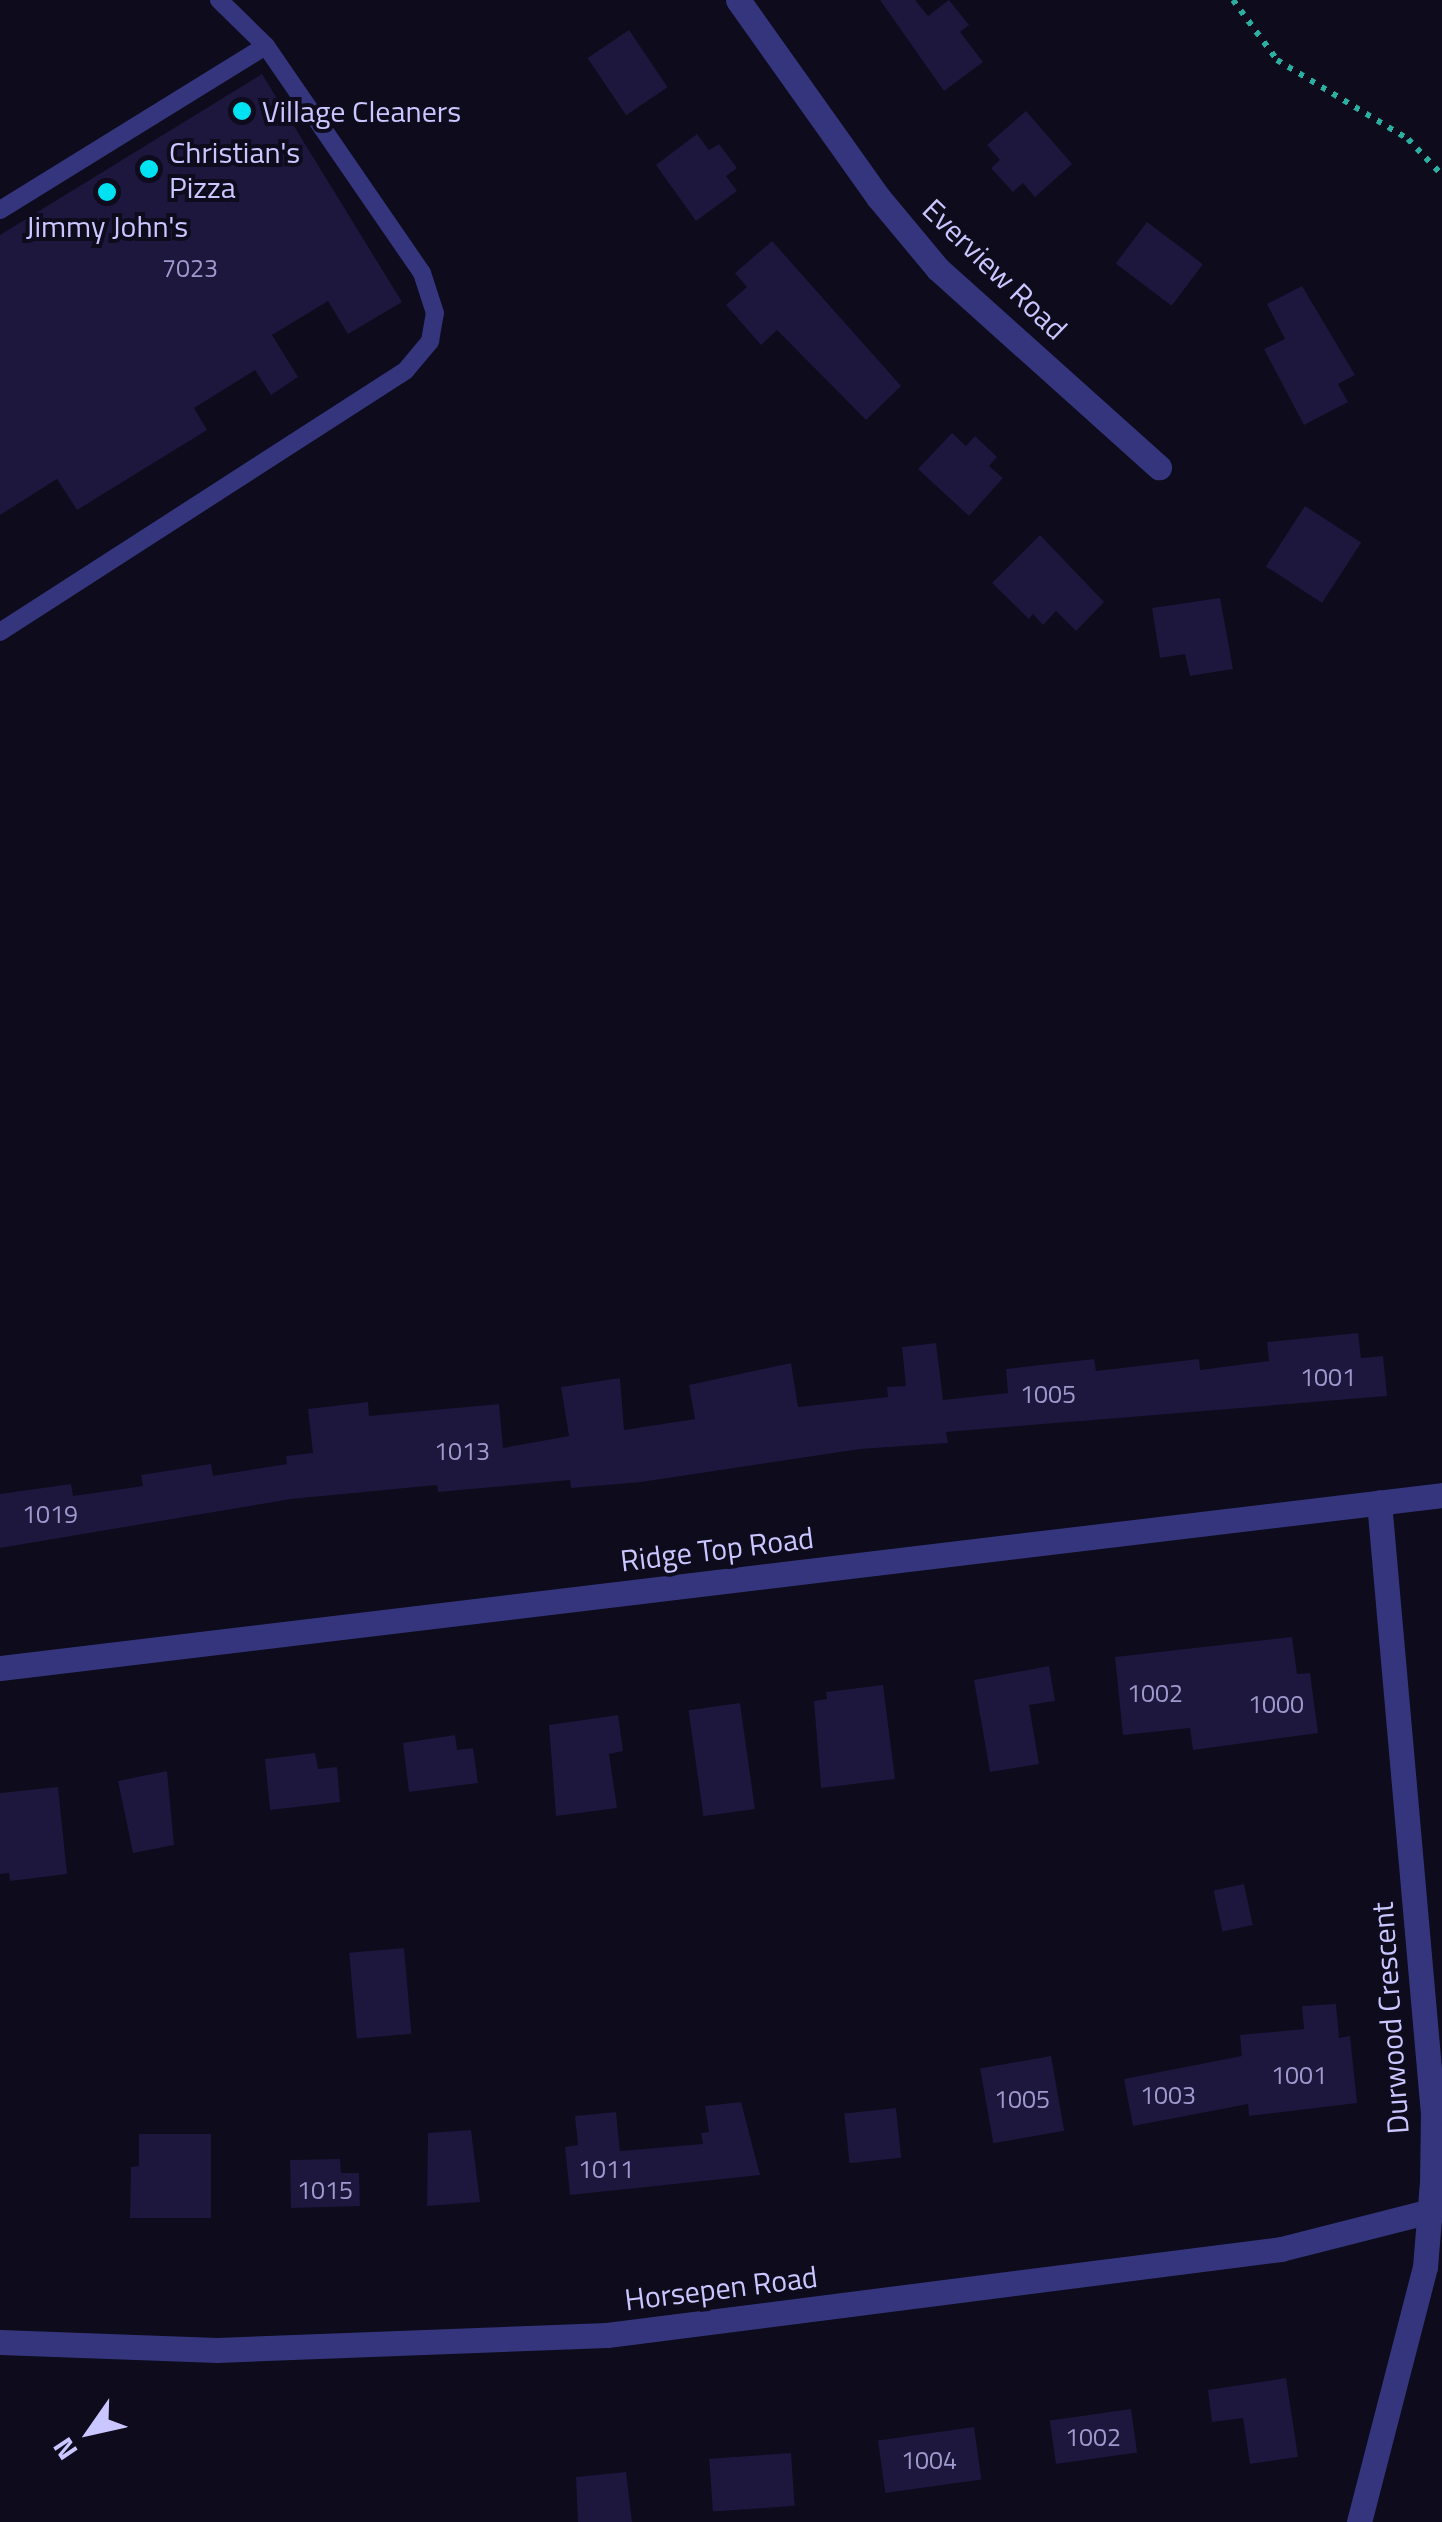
<!DOCTYPE html>
<style>
body{margin:0}
#map{position:relative;width:1442px;height:2522px;overflow:hidden;background:#0d0b1c;font-family:"Titillium Web",sans-serif}
div>[style]{position:absolute}
.building>*{inset:0;background:#1d163d;transform-origin:0 0}
.path>*{height:6px;margin-top:-3px;transform-origin:0;background:repeating-linear-gradient(90deg,#2aafa1 0 5px,transparent 0 13px)}
.service>*{height:18px;margin:-9px;padding:0 9px;transform-origin:9px;border-radius:9px;background:#34357c}
.minor>*{height:25px;margin:-12.5px;padding:0 12.5px;transform-origin:12.5px;border-radius:12.5px;background:#34357c}
.dots>*{width:28px;height:28px;translate:-50% -50%;box-sizing:border-box;border:5px solid #0d0b1c;border-radius:50%}
span{translate:-50% -50%;white-space:nowrap;text-align:center;line-height:1.15;-webkit-text-stroke:8px #0d0b1c;paint-order:stroke}
.number-label{font-size:25px;color:#9f9ace}
.number-label span{-webkit-text-stroke-width:0}
.poi-label{font-size:30px;color:#cac6ff}
.left{translate:0 -50%;text-align:left}
.street-label{font-size:30px;color:#cac6ff}
.north{position:absolute;left:40px;top:2382px;width:100px;height:100px;-webkit-text-stroke:8px #0d0b1c;paint-order:stroke;rotate:236deg;font-size:28px;font-weight:700;line-height:40px;text-align:center;color:#cac6ff}
.north::after{content:'';display:block;margin:auto;width:35px;height:45px;background:#cac6ff;clip-path:polygon(50% 0,100% 100%,50% 72%,0 100%)}
</style>
<div id="map">
<div class="building">
<i style="clip-path:polygon(880px 0,915px 0,928px 16px,949px 0,969px 25px,960px 32px,983px 62px,944px 91px)"></i>
<i style="left:629px;top:30px;width:69px;height:50px;rotate:56deg"></i>
<i style="clip-path:polygon(262px 74px,402px 302px,348px 334px,328px 301px,272px 335px,298px 377px,271px 395px,255px 370px,194px 408px,207px 430px,77px 510px,57px 479px,0 515px,0 235px)"></i>
<i style="clip-path:polygon(1026px 111px,1072px 164px,1035px 197px,1023px 183px,1013px 192px,991px 168px,1000px 160px,987px 145px)"></i>
<i style="clip-path:polygon(697px 134px,709px 150px,719px 144px,737px 168px,726px 176px,737px 191px,696px 221px,656px 165px)"></i>
<i style="left:1147px;top:222px;width:70px;height:52px;rotate:37deg"></i>
<i style="clip-path:polygon(772px 241px,901px 386px,866px 420px,777px 330px,761px 345px,726px 305px,747px 287px,735px 273px)"></i>
<i style="clip-path:polygon(1302px 286px,1355px 375px,1338px 384px,1348px 402px,1304px 425px,1264px 349px,1285px 339px,1267px 304px)"></i>
<i style="clip-path:polygon(952px 433px,966px 446px,975px 436px,997px 457px,989px 466px,1003px 478px,969px 516px,918px 469px)"></i>
<i style="left:1305px;top:506px;width:67px;height:72px;rotate:33deg"></i>
<i style="clip-path:polygon(1040px 535px,1104px 602px,1076px 631px,1056px 611px,1043px 625px,1033px 614px,1029px 619px,992px 583px)"></i>
<i style="clip-path:polygon(1220px 598px,1233px 669px,1190px 676px,1185px 654px,1160px 658px,1152px 608px)"></i>
<i style="clip-path:polygon(1358px 1333px,1361px 1358px,1383px 1356px,1387px 1396px,946px 1432px,948px 1443px,860px 1449px,641px 1482px,571px 1488px,570px 1480px,438px 1492px,437px 1485px,291px 1499px,0 1548px,0 1494px,71px 1484px,73px 1496px,143px 1486px,141px 1475px,211px 1464px,213px 1476px,287px 1464px,286px 1456px,313px 1453px,308px 1409px,368px 1402px,369px 1416px,499px 1404px,503px 1448px,569px 1436px,561px 1387px,620px 1378px,624px 1430px,695px 1419px,689px 1385px,791px 1363px,798px 1407px,888px 1397px,887px 1387px,906px 1386px,902px 1347px,936px 1343px,943px 1400px,1008px 1393px,1006px 1369px,1094px 1359px,1096px 1371px,1199px 1359px,1200px 1370px,1269px 1361px,1267px 1342px)"></i>
<i style="clip-path:polygon(1292px 1637px,1297px 1674px,1310px 1673px,1318px 1733px,1193px 1750px,1190px 1728px,1123px 1735px,1115px 1657px)"></i>
<i style="clip-path:polygon(1049px 1666px,1055px 1701px,1029px 1705px,1039px 1764px,990px 1772px,974px 1680px)"></i>
<i style="clip-path:polygon(883px 1685px,895px 1779px,821px 1788px,814px 1701px,827px 1699px,826px 1692px)"></i>
<i style="left:740px;top:1703px;width:107px;height:52px;rotate:82deg"></i>
<i style="clip-path:polygon(618px 1715px,623px 1751px,609px 1754px,617px 1808px,556px 1816px,549px 1725px)"></i>
<i style="clip-path:polygon(455px 1735px,457px 1750px,473px 1748px,478px 1783px,409px 1792px,403px 1743px)"></i>
<i style="clip-path:polygon(315px 1753px,318px 1769px,337px 1767px,340px 1802px,270px 1810px,265px 1759px)"></i>
<i style="clip-path:polygon(167px 1771px,174px 1845px,133px 1853px,118px 1781px)"></i>
<i style="clip-path:polygon(58px 1787px,67px 1874px,10px 1881px,9px 1873px,0 1874px,0 1793px)"></i>
<i style="left:1244px;top:1884px;width:42px;height:31px;rotate:78deg"></i>
<i style="left:404px;top:1948px;width:86px;height:55px;rotate:85deg"></i>
<i style="clip-path:polygon(1336px 2004px,1339px 2038px,1350px 2036px,1357px 2103px,1249px 2116px,1248px 2104px,1133px 2126px,1124px 2079px,1242px 2056px,1240px 2035px,1304px 2029px,1302px 2006px)"></i>
<i style="left:1051px;top:2056px;width:76px;height:72px;rotate:80deg"></i>
<i style="clip-path:polygon(741px 2102px,760px 2175px,570px 2195px,565px 2147px,578px 2145px,575px 2116px,616px 2112px,620px 2151px,703px 2144px,701px 2133px,709px 2132px,705px 2106px)"></i>
<i style="left:896px;top:2108px;width:50px;height:52px;rotate:84deg"></i>
<i style="clip-path:polygon(471px 2130px,480px 2202px,427px 2206px,428px 2133px)"></i>
<i style="clip-path:polygon(139px 2134px,211px 2134px,211px 2218px,130px 2218px,131px 2167px,139px 2166px)"></i>
<i style="clip-path:polygon(340px 2159px,341px 2173px,359px 2173px,360px 2206px,291px 2208px,290px 2160px)"></i>
<i style="clip-path:polygon(1286px 2378px,1298px 2457px,1250px 2464px,1243px 2418px,1212px 2422px,1208px 2390px)"></i>
<i style="left:1131px;top:2409px;width:44px;height:82px;rotate:82deg"></i>
<i style="left:974px;top:2427px;width:53px;height:97px;rotate:82deg"></i>
<i style="left:791px;top:2453px;width:53px;height:82px;rotate:86deg"></i>
<i style="clip-path:polygon(626px 2472px,632px 2522px,578px 2522px,576px 2477px)"></i>
</div>
<div class="path">
<i style="left:1233px;top:0;width:74px;rotate:53.7deg"></i>
<i style="left:1277px;top:60px;width:153px;rotate:31.1deg"></i>
<i style="left:1408px;top:139px;width:50px;rotate:46.6deg"></i>
</div>
<div class="service">
<i style="left:0;top:210px;width:312px;rotate:-31.7deg"></i>
<i style="left:0;top:632px;width:483px;rotate:-32.8deg"></i>
<i style="left:406px;top:370px;width:38px;rotate:-50deg"></i>
<i style="left:430px;top:341px;width:28px;rotate:-80deg"></i>
<i style="left:435px;top:313px;width:42px;rotate:-108deg"></i>
<i style="left:422px;top:273px;width:275px;rotate:-124.5deg"></i>
<i style="left:266px;top:46px;width:66px;rotate:-135.6deg"></i>
</div>
<div class="minor">
<i style="left:738px;top:0;width:242px;rotate:54.6deg"></i>
<i style="left:878px;top:197px;width:94px;rotate:50.2deg"></i>
<i style="left:938px;top:269px;width:297px;rotate:41.9deg"></i>
<i style="left:0;top:1668px;width:1452px;rotate:-6.84deg"></i>
<i style="left:0;top:2342px;width:217px;rotate:2.1deg"></i>
<i style="left:217px;top:2350px;width:390px;rotate:-2.2deg"></i>
<i style="left:607px;top:2335px;width:679px;rotate:-7.27deg"></i>
<i style="left:1281px;top:2249px;width:166px;rotate:-14.3deg"></i>
<i style="left:1359px;top:2522px;width:263px;rotate:-75.5deg"></i>
<i style="left:1425px;top:2267px;width:85px;rotate:-85.3deg"></i>
<i style="left:1432px;top:2182px;width:68px;rotate:-89.2deg"></i>
<i style="left:1433px;top:2114px;width:614px;rotate:-95.04deg"></i>
</div>
<div class="dots">
<i style="left:242px;top:111px;background:#00e2f1"></i>
<i style="left:149px;top:169px;background:#00e2f1"></i>
<i style="left:107px;top:192px;background:#00e2f1"></i>
</div>
<div class="number-label">
<span style="left:190px;top:268px">7023</span>
<span style="left:1328px;top:1377px">1001</span>
<span style="left:1048px;top:1394px">1005</span>
<span style="left:462px;top:1451px">1013</span>
<span style="left:50px;top:1514px">1019</span>
<span style="left:1155px;top:1693px">1002</span>
<span style="left:1276px;top:1704px">1000</span>
<span style="left:1299px;top:2075px">1001</span>
<span style="left:1168px;top:2095px">1003</span>
<span style="left:1022px;top:2099px">1005</span>
<span style="left:606px;top:2169px">1011</span>
<span style="left:325px;top:2190px">1015</span>
<span style="left:1093px;top:2437px">1002</span>
<span style="left:929px;top:2460px">1004</span>
</div>
<div class="poi-label">
<span class="left" style="left:262px;top:111px">Village Cleaners</span>
<span class="left" style="left:169px;top:169px">Christian's<br>Pizza</span>
<span style="left:107px;top:226px">Jimmy John's</span>
</div>
<div class="street-label">
<span style="left:995px;top:269px;rotate:44deg">Everview Road</span>
<span style="left:717px;top:1549px;rotate:-7deg">Ridge Top Road</span>
<span style="left:1390px;top:2018px;rotate:-94deg">Durwood Crescent</span>
<span style="left:721px;top:2288px;rotate:-7deg">Horsepen Road</span>
</div>
<div class="north">N</div>
</div>
